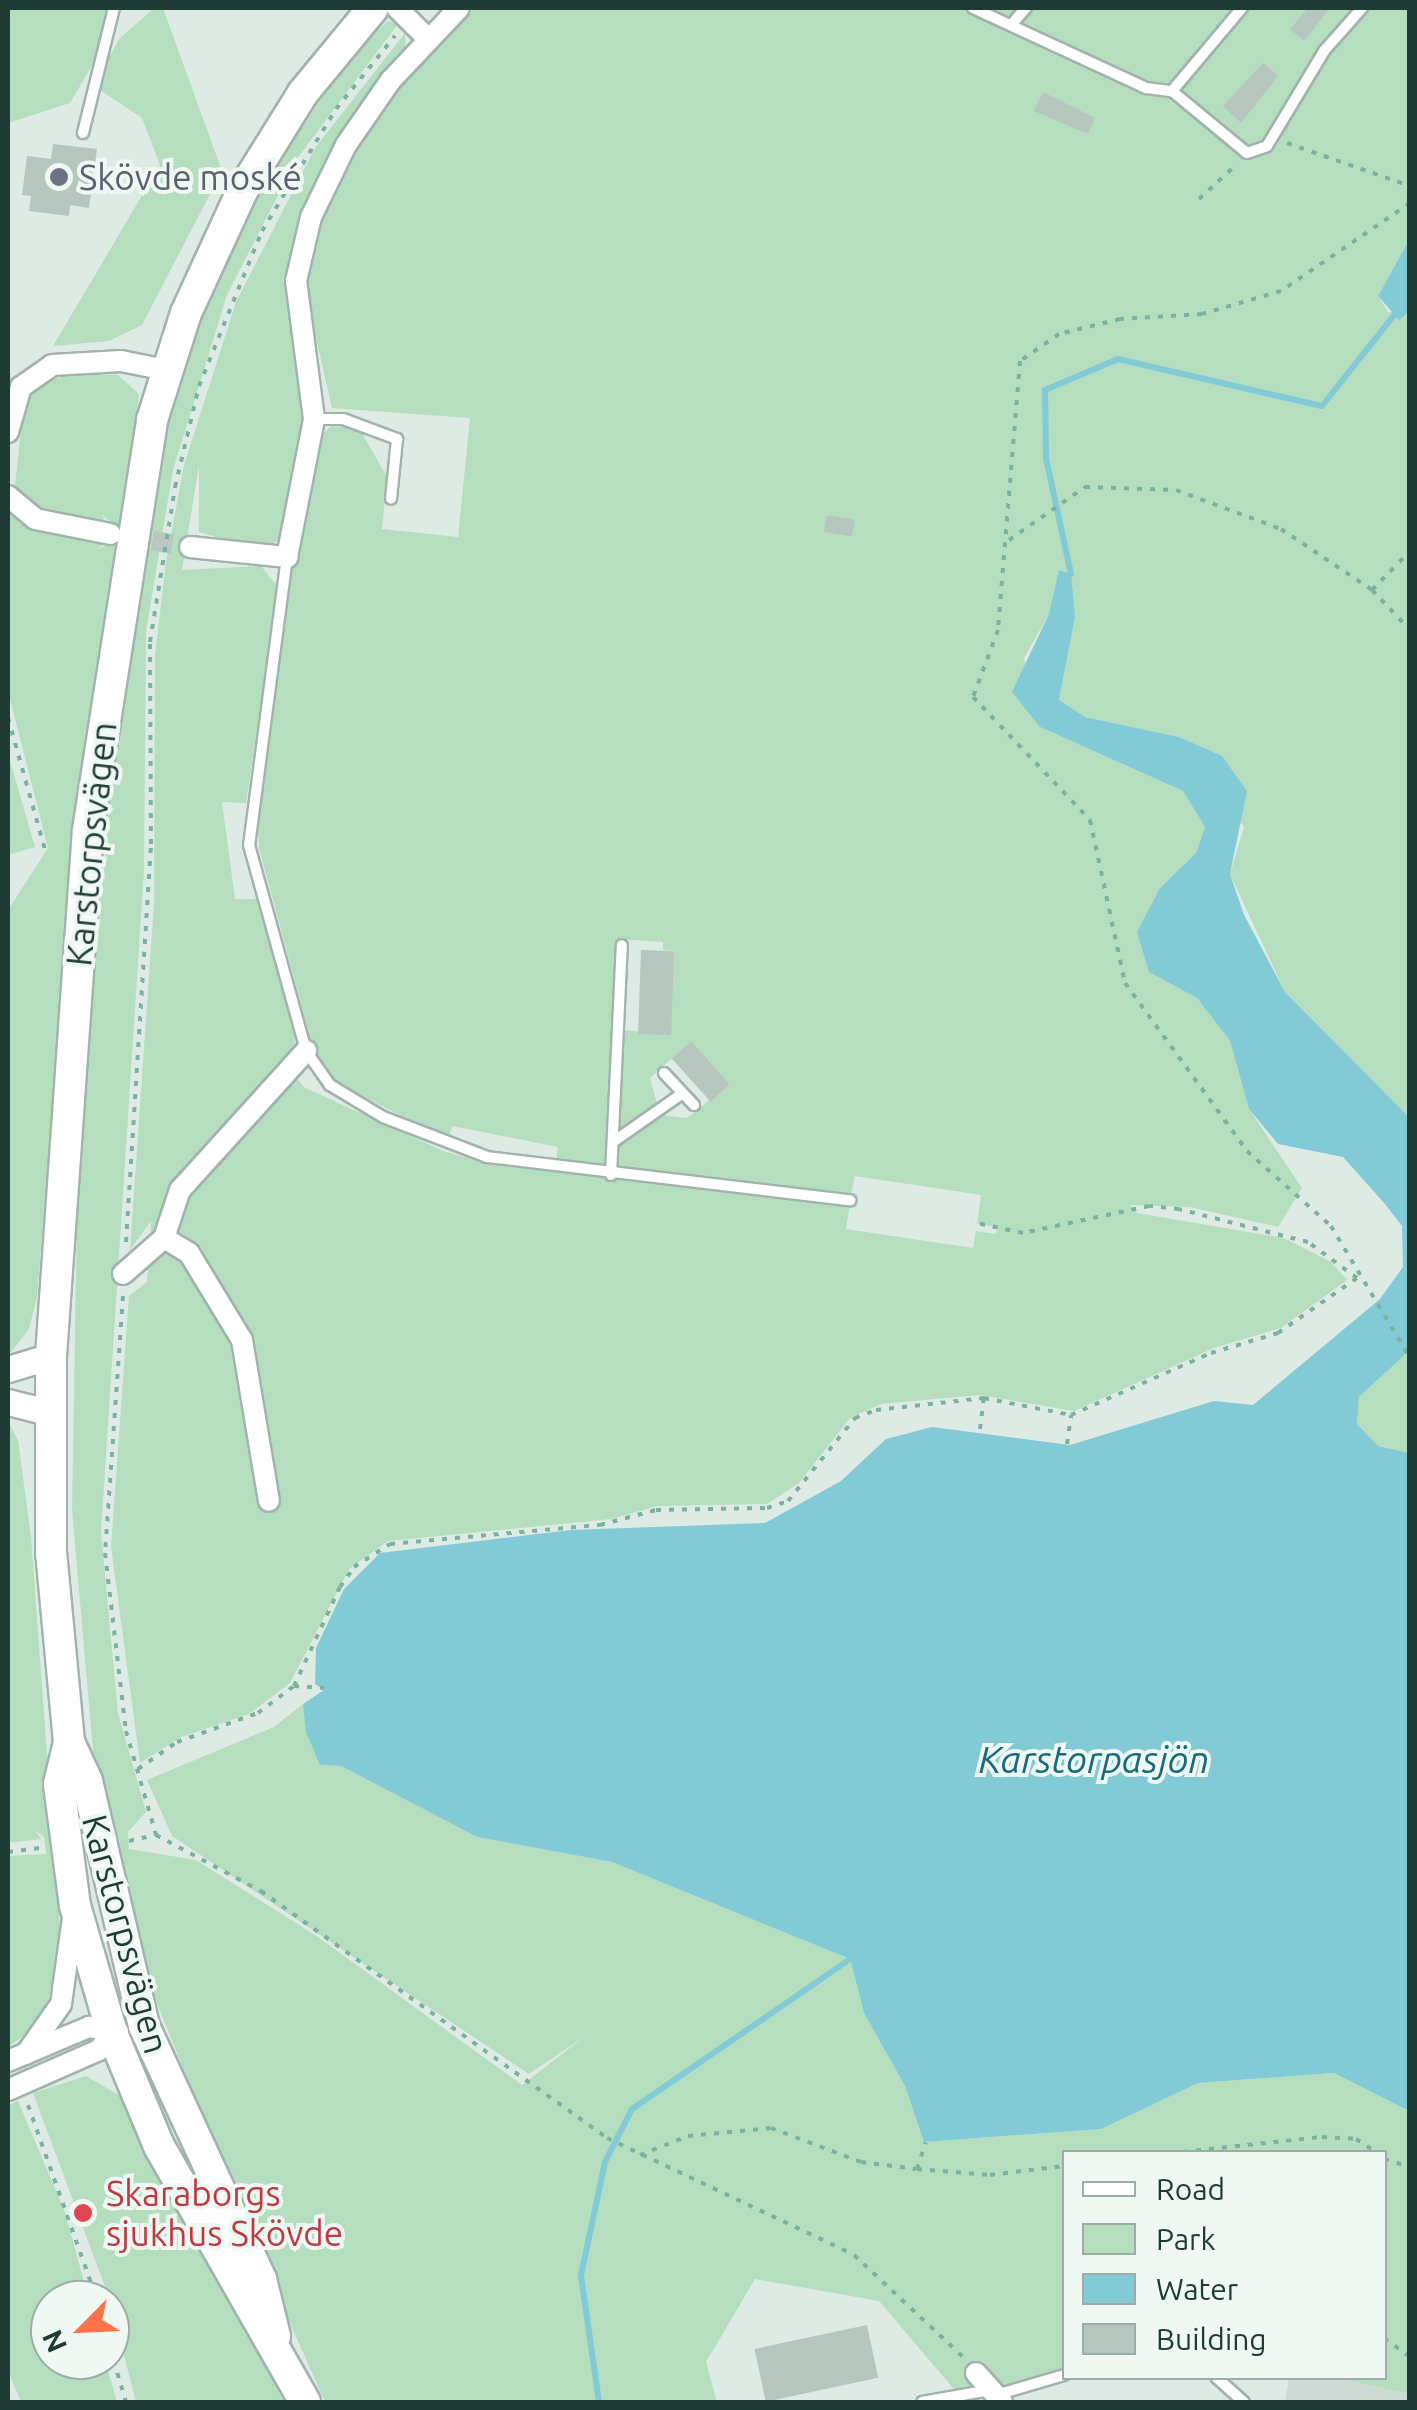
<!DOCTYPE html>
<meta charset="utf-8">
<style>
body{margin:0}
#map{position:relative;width:1417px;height:2410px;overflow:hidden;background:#deebe5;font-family:Ubuntu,sans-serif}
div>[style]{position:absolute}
.built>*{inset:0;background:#cddbd4}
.green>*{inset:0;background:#b5debf}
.water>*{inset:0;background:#82cad5}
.stream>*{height:6px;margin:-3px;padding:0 3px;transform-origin:3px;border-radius:3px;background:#82cad5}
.building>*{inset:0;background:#b4c6be;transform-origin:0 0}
.minor-tunnel>*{height:20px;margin-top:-10px;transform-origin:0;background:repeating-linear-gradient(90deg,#b8c8c1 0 20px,transparent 0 30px)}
.path>*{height:4px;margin-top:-2px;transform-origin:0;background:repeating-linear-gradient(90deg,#7cb19f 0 5px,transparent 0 13px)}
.roads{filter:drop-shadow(2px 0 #a1b3ac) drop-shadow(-2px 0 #a1b3ac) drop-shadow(0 2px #a1b3ac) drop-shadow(0 -2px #a1b3ac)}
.service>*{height:10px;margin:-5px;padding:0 5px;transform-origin:5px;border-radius:5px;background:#fff}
.minor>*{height:20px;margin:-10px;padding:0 10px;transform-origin:10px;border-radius:10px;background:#fff}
.tertiary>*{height:25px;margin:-12.5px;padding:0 12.5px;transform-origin:12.5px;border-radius:12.5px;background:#fff}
.secondary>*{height:30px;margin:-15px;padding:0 15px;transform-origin:15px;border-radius:15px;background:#fff}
.dots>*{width:28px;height:28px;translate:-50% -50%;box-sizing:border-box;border:5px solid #eff8f3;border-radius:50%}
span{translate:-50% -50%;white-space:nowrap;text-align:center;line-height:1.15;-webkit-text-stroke:8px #eff8f3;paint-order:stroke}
.worship-label{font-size:35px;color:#5b616d}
.left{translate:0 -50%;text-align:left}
.street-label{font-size:35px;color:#1e3c33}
.health-label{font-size:35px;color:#be3a42}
.water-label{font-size:38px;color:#156d7c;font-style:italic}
.frame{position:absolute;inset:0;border:10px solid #1e3c33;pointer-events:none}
.legend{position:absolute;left:1062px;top:2150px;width:325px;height:230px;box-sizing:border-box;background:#eff8f3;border:2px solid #9bada6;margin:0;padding:12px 18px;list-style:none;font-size:30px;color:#1e3c33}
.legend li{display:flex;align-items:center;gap:20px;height:50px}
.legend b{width:50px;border:2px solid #9bada6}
.north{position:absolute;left:30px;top:2280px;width:100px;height:100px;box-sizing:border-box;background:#eff8f3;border:2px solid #9bada6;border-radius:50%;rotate:246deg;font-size:28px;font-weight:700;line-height:40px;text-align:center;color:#1e3c33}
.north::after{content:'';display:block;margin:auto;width:35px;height:45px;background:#fc724b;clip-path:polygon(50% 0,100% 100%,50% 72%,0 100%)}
</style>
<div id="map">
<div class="built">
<i style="clip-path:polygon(1289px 2378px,1336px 2378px,1409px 2394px,1409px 2402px,1285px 2402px)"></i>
</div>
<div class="green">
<i style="clip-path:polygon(8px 8px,113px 8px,100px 52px,70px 103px,8px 123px)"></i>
<i style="clip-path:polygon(154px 8px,163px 8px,222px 171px,142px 325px,109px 341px,53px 346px,160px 165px,142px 118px,94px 86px,119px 39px)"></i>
<i style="clip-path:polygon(475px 8px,1409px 8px,1409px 240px,1378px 296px,1388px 312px,1410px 312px,1409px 1117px,1285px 992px,1230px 874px,1244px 827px,1179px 737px,1085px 717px,1059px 700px,1075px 617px,1059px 571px,1049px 614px,1024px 658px,1040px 727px,1183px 791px,1205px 827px,1196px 853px,1160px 888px,1149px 972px,1197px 998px,1230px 1041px,1249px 1109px,1302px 1188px,1278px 1227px,1190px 1207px,1130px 1205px,1137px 1213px,1284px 1238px,1331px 1262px,1347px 1280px,1281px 1328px,1214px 1348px,1074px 1411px,980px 1395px,881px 1404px,850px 1418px,799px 1483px,767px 1504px,657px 1506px,612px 1519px,388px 1541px,349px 1569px,290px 1683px,249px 1714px,181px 1737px,140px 1763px,111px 1547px,129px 1296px,147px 1282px,151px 1221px,130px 1250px,154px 903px,155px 655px,166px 562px,184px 465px,236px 302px,315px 148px,405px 33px,406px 56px,292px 265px,309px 405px,284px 537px,261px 550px,199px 532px,199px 465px,182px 570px,261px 566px,278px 587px,246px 803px,222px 802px,235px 899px,260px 899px,290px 998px,295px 1045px,282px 1061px,304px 1087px,443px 1151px,492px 1165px,850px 1205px,846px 1229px,973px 1248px,976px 1231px,996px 1234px,998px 1227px,977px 1224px,981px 1195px,855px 1176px,851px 1194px,615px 1173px,617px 1148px,663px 1115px,687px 1118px,730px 1084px,691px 1041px,650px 1078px,657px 1104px,619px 1130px,625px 1030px,669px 1035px,674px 951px,663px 950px,663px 942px,616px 939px,606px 1166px,556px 1161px,558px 1147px,452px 1126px,448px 1140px,332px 1080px,313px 1048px,259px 848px,257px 806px,302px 488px,316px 440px,331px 426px,359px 428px,387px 477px,382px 529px,458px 537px,470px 418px,332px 408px,304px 286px,315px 230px,381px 107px)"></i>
<i style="clip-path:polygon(388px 21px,398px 24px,296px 160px,227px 295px,173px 470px,146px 632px,144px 871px,101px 1532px,118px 1713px,146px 1812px,128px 1832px,129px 1849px,196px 1860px,318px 1937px,522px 2085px,584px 2037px,529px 2074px,172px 1836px,147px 1780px,274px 1727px,303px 1704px,320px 1765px,341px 1766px,477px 1837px,612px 1862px,850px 1959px,864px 2013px,905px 2086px,924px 2142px,1100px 2129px,1198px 2083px,1334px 2073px,1409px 2111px,1409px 2394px,1336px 2378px,1384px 2378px,1384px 2152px,1064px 2152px,1064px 2373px,958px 2394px,879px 2301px,755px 2279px,706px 2362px,717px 2402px,325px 2402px,242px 2215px,130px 1936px,96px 1785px,72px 1510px,78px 1161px,114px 753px,164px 435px,191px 342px,259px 193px,349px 57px)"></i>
<i style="clip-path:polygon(70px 374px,118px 375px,139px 394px,73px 848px,37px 1297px,29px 1329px,8px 1356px,8px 910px,48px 848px,8px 691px,8px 514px,38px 529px,107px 542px,97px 549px,110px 544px,113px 525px,102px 514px,107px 526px,35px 513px,14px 495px,24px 401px,35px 386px)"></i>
<i style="clip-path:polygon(8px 754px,35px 847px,8px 855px)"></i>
<i style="clip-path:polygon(1409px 1351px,1409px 1453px,1378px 1446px,1357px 1425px,1359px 1397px)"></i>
<i style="clip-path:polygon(8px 1421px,18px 1440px,31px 1537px,61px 1942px,43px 2022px,8px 2047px,8px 1856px,46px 1854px,44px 1837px,36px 1831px,41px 1839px,8px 1843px)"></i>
<i style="clip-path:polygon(86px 2076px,122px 2097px,284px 2402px,136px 2402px,110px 2300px,33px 2093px)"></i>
<i style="clip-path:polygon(18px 2101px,65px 2212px,89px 2300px,50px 2300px,50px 2360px,105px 2360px,117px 2402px,21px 2402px,8px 2371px,8px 2105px)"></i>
</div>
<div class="water">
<i style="clip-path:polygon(1409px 240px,1409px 312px,1399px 320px,1378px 296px)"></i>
<i style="clip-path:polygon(1059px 570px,1071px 574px,1075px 617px,1059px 700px,1085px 717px,1179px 737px,1222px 756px,1247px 791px,1230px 874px,1244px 915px,1285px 992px,1409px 1117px,1409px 1351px,1359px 1397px,1357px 1424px,1378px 1446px,1409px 1453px,1409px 2111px,1334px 2073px,1198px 2083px,1101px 2129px,924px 2142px,905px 2086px,864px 2013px,850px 1959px,612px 1862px,477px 1837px,341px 1766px,320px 1765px,306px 1732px,303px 1704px,324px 1690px,315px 1684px,316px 1648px,344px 1589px,380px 1553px,571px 1530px,765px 1523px,841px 1481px,886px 1439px,932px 1427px,1070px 1445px,1214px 1401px,1253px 1405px,1380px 1299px,1403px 1267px,1402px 1226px,1385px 1204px,1343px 1157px,1278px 1144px,1249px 1109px,1230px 1041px,1197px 998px,1149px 972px,1137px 932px,1160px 888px,1196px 853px,1205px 827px,1183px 791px,1040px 727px,1012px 692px,1049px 614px)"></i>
</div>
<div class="stream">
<i style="left:1071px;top:574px;width:119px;rotate:-102.2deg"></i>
<i style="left:1046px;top:458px;width:68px;rotate:-90.8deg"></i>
<i style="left:1045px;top:390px;width:79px;rotate:-23deg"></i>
<i style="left:1118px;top:359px;width:209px;rotate:13deg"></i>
<i style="left:1322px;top:406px;width:117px;rotate:-51.6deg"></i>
<i style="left:599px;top:2402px;width:128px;rotate:-98.1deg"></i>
<i style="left:581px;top:2275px;width:116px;rotate:-78deg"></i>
<i style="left:605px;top:2162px;width:59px;rotate:-63deg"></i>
<i style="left:632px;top:2109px;width:265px;rotate:-34.5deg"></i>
</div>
<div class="building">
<i style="clip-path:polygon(1308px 8px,1330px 8px,1304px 41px,1290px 29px)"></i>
<i style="clip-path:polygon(1263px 63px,1278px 76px,1241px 123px,1223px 106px)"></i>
<i style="clip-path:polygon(1043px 92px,1095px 118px,1088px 134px,1034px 111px)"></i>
<i style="clip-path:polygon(53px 144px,97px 149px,89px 208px,70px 205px,69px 216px,29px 211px,31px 196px,22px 195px,27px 156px,51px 159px)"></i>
<i style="left:827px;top:515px;width:28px;height:17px;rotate:10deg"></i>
<i style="left:641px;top:950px;width:33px;height:84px;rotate:2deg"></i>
<i style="left:691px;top:1041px;width:58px;height:26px;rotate:48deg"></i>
<i style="left:867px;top:2325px;width:54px;height:115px;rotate:78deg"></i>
</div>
<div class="minor-tunnel">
<i style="left:123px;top:536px;width:68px;rotate:9.3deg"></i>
</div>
<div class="path">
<i style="left:1287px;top:143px;width:130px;rotate:19.3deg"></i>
<i style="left:1199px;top:199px;width:52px;rotate:-42.6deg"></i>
<i style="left:1410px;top:203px;width:156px;rotate:145.7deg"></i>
<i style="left:1281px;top:291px;width:82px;rotate:163.8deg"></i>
<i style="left:1202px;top:314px;width:82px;rotate:176.5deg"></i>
<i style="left:1120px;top:319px;width:63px;rotate:166.2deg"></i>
<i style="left:1059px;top:334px;width:47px;rotate:145.3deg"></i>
<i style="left:1020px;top:361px;width:270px;rotate:94.7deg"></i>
<i style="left:998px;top:630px;width:72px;rotate:110.5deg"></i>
<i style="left:973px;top:697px;width:170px;rotate:46.4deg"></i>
<i style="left:1090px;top:820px;width:167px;rotate:77.9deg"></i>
<i style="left:1125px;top:983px;width:208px;rotate:54deg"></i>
<i style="left:1247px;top:1151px;width:113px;rotate:41.8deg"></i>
<i style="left:1331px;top:1226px;width:154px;rotate:59.1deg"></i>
<i style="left:1009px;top:540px;width:93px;rotate:-34.9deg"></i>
<i style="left:1085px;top:487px;width:91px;rotate:1.9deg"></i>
<i style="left:1176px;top:490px;width:112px;rotate:20.4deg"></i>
<i style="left:1281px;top:529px;width:110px;rotate:33.8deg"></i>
<i style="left:1372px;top:590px;width:55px;rotate:46.5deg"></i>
<i style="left:1372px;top:590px;width:54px;rotate:-45.7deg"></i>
<i style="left:8px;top:718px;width:137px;rotate:74.3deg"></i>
<i style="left:126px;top:1242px;width:399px;rotate:-86.4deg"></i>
<i style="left:151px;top:844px;width:202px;rotate:-90.3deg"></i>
<i style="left:150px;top:642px;width:157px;rotate:-80.8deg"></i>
<i style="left:175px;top:487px;width:104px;rotate:-76.6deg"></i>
<i style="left:199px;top:386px;width:167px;rotate:-67.9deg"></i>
<i style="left:262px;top:231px;width:143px;rotate:-58.8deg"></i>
<i style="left:336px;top:109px;width:94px;rotate:-51.1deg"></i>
<i style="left:123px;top:1296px;width:258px;rotate:94deg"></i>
<i style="left:105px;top:1553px;width:179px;rotate:83.3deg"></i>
<i style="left:126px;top:1731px;width:108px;rotate:73.9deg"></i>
<i style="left:980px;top:1429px;width:31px;rotate:-83deg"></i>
<i style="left:1067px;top:1444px;width:29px;rotate:-82deg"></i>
<i style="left:294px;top:1686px;width:30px;rotate:4deg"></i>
<i style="left:138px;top:1769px;width:47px;rotate:-34.7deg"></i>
<i style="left:177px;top:1742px;width:86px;rotate:-19.7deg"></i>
<i style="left:258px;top:1713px;width:45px;rotate:-36.9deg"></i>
<i style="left:294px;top:1686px;width:109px;rotate:-65.1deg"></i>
<i style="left:340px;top:1587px;width:24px;rotate:-55deg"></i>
<i style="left:354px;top:1567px;width:43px;rotate:-32.6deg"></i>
<i style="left:390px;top:1544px;width:211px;rotate:-5.2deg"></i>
<i style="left:600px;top:1525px;width:58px;rotate:-15deg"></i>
<i style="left:656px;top:1510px;width:111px;rotate:-1deg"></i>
<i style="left:767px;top:1508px;width:22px;rotate:-18deg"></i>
<i style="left:788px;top:1501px;width:107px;rotate:-51.1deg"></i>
<i style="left:855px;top:1418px;width:22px;rotate:-21deg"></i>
<i style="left:876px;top:1410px;width:109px;rotate:-6.3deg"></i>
<i style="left:984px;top:1398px;width:89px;rotate:11.1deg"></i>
<i style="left:1071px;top:1415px;width:153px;rotate:-23.9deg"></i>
<i style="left:1211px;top:1353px;width:70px;rotate:-16.6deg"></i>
<i style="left:1278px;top:1333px;width:96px;rotate:-34.8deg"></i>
<i style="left:1357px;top:1278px;width:61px;rotate:-143.7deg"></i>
<i style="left:1308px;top:1242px;width:133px;rotate:-165.7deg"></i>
<i style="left:1179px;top:1209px;width:30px;rotate:-174deg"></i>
<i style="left:1149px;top:1206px;width:129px;rotate:167.9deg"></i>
<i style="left:1023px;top:1233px;width:52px;rotate:-167.8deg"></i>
<i style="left:129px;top:1841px;width:28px;rotate:-13deg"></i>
<i style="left:156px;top:1835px;width:119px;rotate:28.1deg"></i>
<i style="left:261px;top:1891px;width:425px;rotate:35.5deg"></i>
<i style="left:607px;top:2138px;width:273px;rotate:25.3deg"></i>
<i style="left:854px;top:2255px;width:149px;rotate:43.1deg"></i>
<i style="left:8px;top:1852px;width:34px;rotate:-7deg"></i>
<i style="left:28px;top:2105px;width:207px;rotate:70.5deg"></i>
<i style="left:1183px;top:2152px;width:140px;rotate:-6.2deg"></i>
<i style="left:1322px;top:2137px;width:34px;rotate:3deg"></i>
<i style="left:1356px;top:2139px;width:24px;rotate:33deg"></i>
<i style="left:640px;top:2155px;width:52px;rotate:-21.6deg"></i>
<i style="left:688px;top:2136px;width:83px;rotate:-5.5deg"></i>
<i style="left:771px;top:2128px;width:96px;rotate:20.7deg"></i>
<i style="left:861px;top:2162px;width:56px;rotate:7.1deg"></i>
<i style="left:917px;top:2169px;width:73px;rotate:4.7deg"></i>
<i style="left:990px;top:2175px;width:75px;rotate:-6.9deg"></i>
<i style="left:1384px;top:2159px;width:27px;rotate:17deg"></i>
<i style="left:917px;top:2169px;width:28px;rotate:-72deg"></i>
<i style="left:1384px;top:2338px;width:32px;rotate:36deg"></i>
<i style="left:110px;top:2348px;width:56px;rotate:73.5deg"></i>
<i style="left:777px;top:2401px;width:1px;rotate:90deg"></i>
</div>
<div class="roads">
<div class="service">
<i style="left:973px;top:8px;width:191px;rotate:24.8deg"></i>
<i style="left:1146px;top:88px;width:26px;rotate:7deg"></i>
<i style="left:1172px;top:91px;width:97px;rotate:39.6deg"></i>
<i style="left:1247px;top:153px;width:21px;rotate:-19deg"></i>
<i style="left:1267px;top:146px;width:111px;rotate:-59deg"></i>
<i style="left:1324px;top:51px;width:57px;rotate:-48.5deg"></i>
<i style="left:1011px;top:25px;width:23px;rotate:-49deg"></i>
<i style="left:1172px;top:91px;width:109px;rotate:-49.9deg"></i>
<i style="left:83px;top:133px;width:129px;rotate:-76.1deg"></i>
<i style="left:314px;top:419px;width:29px"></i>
<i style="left:343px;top:419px;width:58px;rotate:20.3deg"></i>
<i style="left:397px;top:439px;width:60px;rotate:95.7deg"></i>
<i style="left:287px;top:557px;width:290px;rotate:97.5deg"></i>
<i style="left:249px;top:845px;width:214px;rotate:74.5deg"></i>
<i style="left:306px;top:1051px;width:42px;rotate:54.8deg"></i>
<i style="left:330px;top:1085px;width:62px;rotate:31.1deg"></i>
<i style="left:383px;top:1117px;width:111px;rotate:21deg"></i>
<i style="left:487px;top:1157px;width:366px;rotate:6.8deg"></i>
<i style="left:664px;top:1073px;width:44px;rotate:46.8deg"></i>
<i style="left:613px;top:1142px;width:85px;rotate:-35deg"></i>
<i style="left:611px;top:1175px;width:230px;rotate:-87.3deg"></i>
<i style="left:1217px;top:2378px;width:36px;rotate:42deg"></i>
<i style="left:996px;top:2395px;width:71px;rotate:-16.4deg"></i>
<i style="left:922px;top:2402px;width:69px;rotate:-10deg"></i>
</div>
<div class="minor">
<i style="left:397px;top:8px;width:44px;rotate:45deg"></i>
<i style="left:8px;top:432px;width:47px;rotate:-73.9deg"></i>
<i style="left:21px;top:387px;width:38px;rotate:-35deg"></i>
<i style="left:52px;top:365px;width:69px;rotate:-3.3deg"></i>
<i style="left:121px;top:361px;width:46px;rotate:11.3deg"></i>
<i style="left:8px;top:496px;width:35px;rotate:40deg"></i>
<i style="left:35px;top:519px;width:77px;rotate:11.2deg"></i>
<i style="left:190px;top:547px;width:98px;rotate:5.9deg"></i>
<i style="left:287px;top:557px;width:141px;rotate:-78.9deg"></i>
<i style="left:314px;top:419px;width:139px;rotate:-97.4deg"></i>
<i style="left:296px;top:281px;width:66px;rotate:-76.8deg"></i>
<i style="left:311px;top:217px;width:80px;rotate:-64.1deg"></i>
<i style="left:346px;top:145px;width:79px;rotate:-55.3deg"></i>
<i style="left:391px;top:80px;width:99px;rotate:-46.6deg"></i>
<i style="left:164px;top:1238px;width:29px;rotate:31deg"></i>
<i style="left:189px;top:1253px;width:102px;rotate:58.7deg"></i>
<i style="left:242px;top:1340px;width:163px;rotate:80.5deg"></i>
<i style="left:123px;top:1274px;width:55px;rotate:-41.3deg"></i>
<i style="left:164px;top:1238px;width:51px;rotate:-71.6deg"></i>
<i style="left:180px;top:1190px;width:188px;rotate:-47.8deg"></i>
<i style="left:26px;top:2054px;width:61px;rotate:-55deg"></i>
<i style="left:61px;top:2004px;width:87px;rotate:-82.1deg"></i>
<i style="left:8px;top:2061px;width:88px;rotate:-22.8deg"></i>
<i style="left:89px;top:2027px;width:29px;rotate:8deg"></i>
<i style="left:8px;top:2090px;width:99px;rotate:-23.7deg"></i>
<i style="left:99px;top:2050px;width:21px;rotate:-53deg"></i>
<i style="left:976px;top:2373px;width:39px;rotate:48deg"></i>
</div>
<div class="tertiary">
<i style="left:8px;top:1369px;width:45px;rotate:-16.8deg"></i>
<i style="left:8px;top:1402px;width:44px;rotate:14.3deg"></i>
</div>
<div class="secondary">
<i style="left:69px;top:1742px;width:43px;rotate:65.2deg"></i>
<i style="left:87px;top:1781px;width:252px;rotate:76.9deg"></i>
<i style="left:144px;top:2026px;width:279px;rotate:65.2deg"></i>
<i style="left:261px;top:2279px;width:59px;rotate:76.2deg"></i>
<i style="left:305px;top:2402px;width:295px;rotate:-119.7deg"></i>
<i style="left:159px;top:2146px;width:122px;rotate:-112.6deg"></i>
<i style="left:112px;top:2033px;width:132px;rotate:-106.2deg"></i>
<i style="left:75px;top:1906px;width:123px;rotate:-97.5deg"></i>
<i style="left:59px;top:1784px;width:43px;rotate:-76.6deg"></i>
<i style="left:69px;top:1742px;width:190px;rotate:-95.4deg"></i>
<i style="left:51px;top:1553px;width:197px;rotate:-90deg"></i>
<i style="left:51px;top:1356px;width:527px;rotate:-85.98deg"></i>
<i style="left:88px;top:830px;width:415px;rotate:-81.1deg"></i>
<i style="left:152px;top:420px;width:112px;rotate:-72.4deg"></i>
<i style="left:186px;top:313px;width:134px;rotate:-65.3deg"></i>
<i style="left:242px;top:191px;width:115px;rotate:-58.1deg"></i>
<i style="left:303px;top:93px;width:110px;rotate:-50.5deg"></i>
</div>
</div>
<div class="dots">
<i style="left:59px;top:177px;background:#6b7280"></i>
<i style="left:83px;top:2213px;background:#e0444e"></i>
</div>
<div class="worship-label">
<span class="left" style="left:79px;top:177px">Skövde moské</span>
</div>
<div class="street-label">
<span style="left:91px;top:844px;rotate:-84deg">Karstorpsvägen</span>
<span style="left:126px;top:1934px;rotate:75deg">Karstorpsvägen</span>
</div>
<div class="health-label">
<span class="left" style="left:106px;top:2213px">Skaraborgs<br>sjukhus Skövde</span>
</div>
<div class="water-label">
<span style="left:1094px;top:1760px">Karstorpasjön</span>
</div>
<div class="frame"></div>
<ul class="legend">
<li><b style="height:12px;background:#fff"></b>Road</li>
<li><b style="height:28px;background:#b5debf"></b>Park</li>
<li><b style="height:28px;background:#82cad5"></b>Water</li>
<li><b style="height:28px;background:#b4c6be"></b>Building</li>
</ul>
<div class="north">N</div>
</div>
